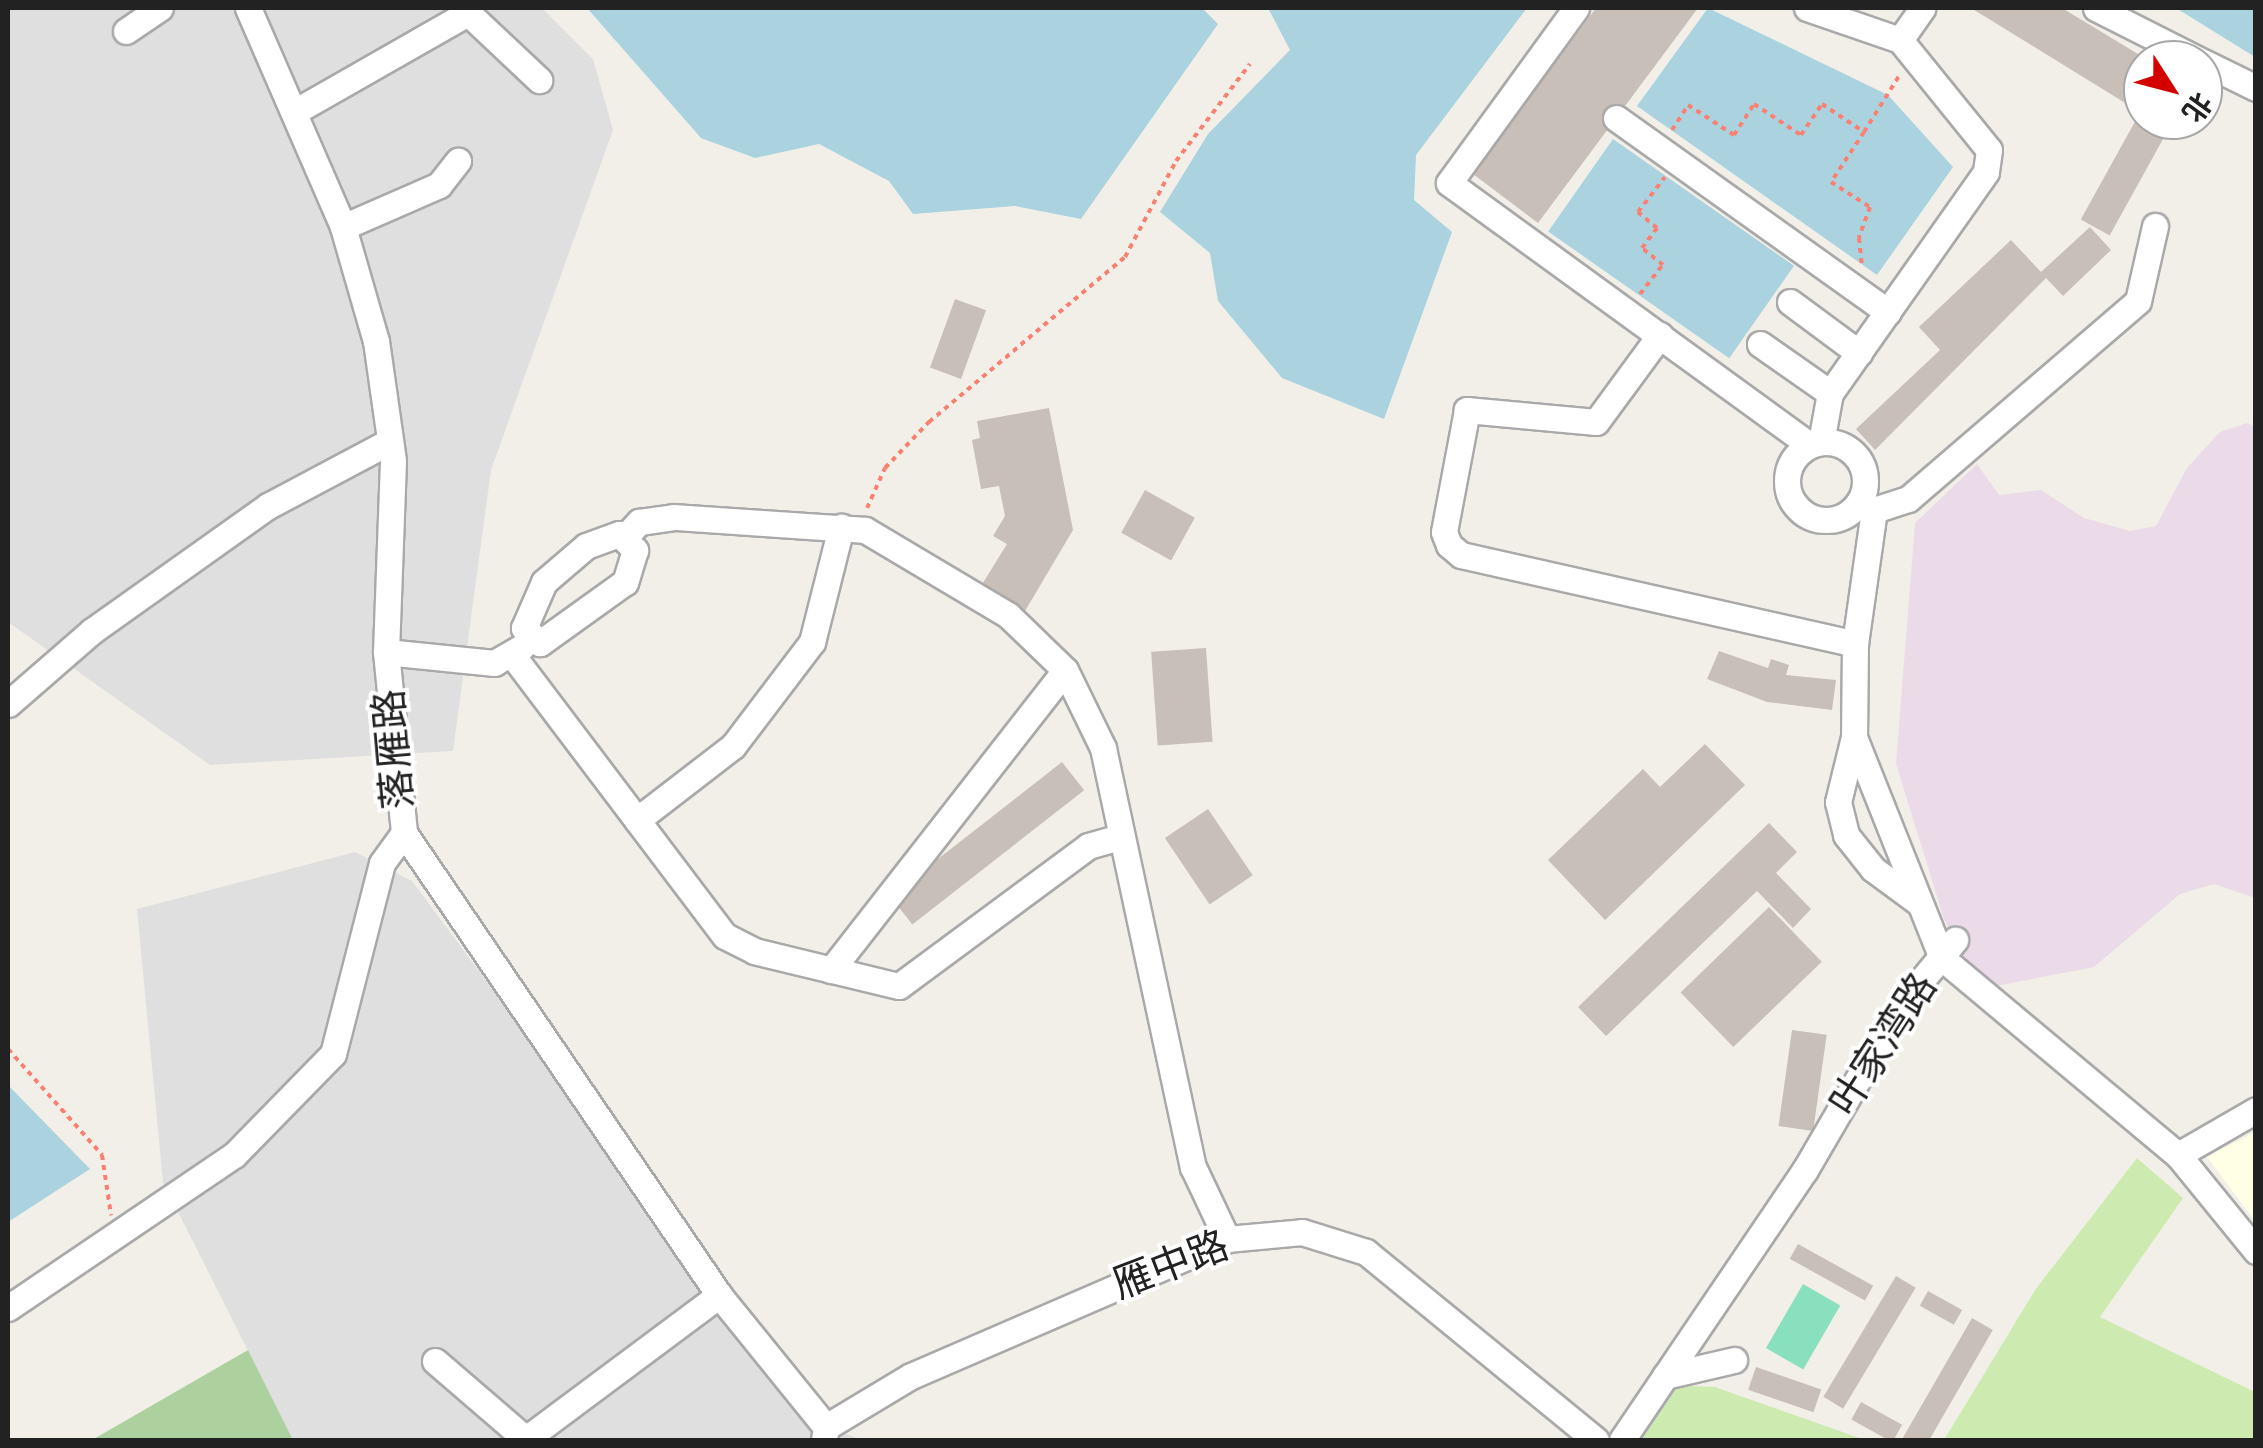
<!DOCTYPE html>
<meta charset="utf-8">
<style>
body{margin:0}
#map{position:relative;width:2263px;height:1448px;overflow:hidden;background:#f2efe9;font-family:"Alegreya Sans","Noto Sans SC",sans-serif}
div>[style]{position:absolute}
.residential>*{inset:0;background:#e0dfdf}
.industrial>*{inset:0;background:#ebdbe8}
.education>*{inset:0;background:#ffffe5}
.grass>*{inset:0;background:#cdebb0}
.forest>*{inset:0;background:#add19e}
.pitch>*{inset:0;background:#88e0be;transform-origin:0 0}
.water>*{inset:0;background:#aad3df;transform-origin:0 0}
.building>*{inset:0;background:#c7bfb8;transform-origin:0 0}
.path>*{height:4px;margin-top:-2px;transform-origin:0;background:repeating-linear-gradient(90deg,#fa8072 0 5px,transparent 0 10px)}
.roads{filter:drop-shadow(2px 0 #a9a9a9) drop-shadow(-2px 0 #a9a9a9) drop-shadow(0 2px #a9a9a9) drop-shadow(0 -2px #a9a9a9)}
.minor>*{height:25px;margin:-12.5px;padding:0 12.5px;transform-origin:12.5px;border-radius:12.5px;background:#fff}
.minor>.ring{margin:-12.5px;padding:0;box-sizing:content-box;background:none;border:25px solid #fff;border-radius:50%}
span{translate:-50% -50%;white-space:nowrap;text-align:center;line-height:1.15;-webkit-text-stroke:8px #fff;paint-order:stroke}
.street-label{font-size:40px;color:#222}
.frame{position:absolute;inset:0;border:10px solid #222;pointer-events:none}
.north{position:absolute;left:2123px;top:40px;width:100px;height:100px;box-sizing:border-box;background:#fff;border:2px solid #a7a7a7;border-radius:50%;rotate:126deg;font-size:28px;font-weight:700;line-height:40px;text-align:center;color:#222}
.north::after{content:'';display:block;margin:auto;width:35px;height:45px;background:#d40000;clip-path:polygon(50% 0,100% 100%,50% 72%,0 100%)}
</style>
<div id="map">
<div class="residential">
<i style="clip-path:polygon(8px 8px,542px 8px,593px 59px,613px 130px,491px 470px,453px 751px,210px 765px,8px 622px)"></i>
<i style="clip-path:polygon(355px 852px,412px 881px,811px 1418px,860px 1440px,293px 1440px,163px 1182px,137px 909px)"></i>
</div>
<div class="industrial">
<i style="clip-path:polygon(2247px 423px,2255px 427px,2255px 898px,2214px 884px,2180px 894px,2094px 967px,1996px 986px,1966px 962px,1944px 919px,1896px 764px,1915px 523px,1977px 464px,1999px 495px,2041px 490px,2084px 518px,2130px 531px,2156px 526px,2187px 468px,2220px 432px)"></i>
</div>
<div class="education">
<i style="clip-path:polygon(2255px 1132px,2255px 1221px,2207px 1157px)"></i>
</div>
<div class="grass">
<i style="clip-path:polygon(2137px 1158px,2183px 1198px,2100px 1317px,2255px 1392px,2255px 1440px,1944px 1440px,2035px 1290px)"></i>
<i style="clip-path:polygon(1671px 1385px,1715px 1387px,1865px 1440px,1639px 1440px)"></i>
</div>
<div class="forest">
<i style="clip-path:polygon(248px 1350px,293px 1440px,92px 1440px)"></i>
</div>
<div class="pitch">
<i style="left:1803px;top:1284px;width:43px;height:74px;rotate:30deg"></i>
</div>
<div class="water">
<i style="clip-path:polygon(587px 8px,1202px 8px,1218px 24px,1081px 219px,1015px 206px,913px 214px,889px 181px,819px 144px,755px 158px,701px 138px)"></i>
<i style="clip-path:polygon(1268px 8px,1527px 8px,1416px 155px,1414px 200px,1452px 232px,1384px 419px,1282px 378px,1218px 301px,1210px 253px,1160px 212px,1208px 134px,1290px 50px)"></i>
<i style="clip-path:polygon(1708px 8px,1888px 95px,1953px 167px,1877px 275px,1637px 106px)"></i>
<i style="clip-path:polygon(2176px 8px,2255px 8px,2255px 57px)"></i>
<i style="left:1613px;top:139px;width:221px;height:113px;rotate:35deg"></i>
<i style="clip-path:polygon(8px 1085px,90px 1169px,8px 1222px)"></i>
</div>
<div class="building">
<i style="clip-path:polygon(1596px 8px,1698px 8px,1538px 223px,1473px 174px)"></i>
<i style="clip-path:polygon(1971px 8px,2062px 8px,2143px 57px,2143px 114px)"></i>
<i style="left:2137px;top:118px;width:33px;height:116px;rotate:29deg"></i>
<i style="clip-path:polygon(2090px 227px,2111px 250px,2063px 296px,2046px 278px,1875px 450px,1856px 429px,1940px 350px,1919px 327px,2011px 240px,2041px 272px)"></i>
<i style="left:955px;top:299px;width:33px;height:73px;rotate:20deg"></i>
<i style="clip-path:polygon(1049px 408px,1073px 530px,1025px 611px,981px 586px,1007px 544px,993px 536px,1005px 516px,999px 486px,981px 489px,972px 440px,980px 438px,977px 421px)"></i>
<i style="left:1145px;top:490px;width:57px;height:49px;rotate:29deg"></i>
<i style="left:1206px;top:648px;width:94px;height:55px;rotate:86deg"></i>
<i style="clip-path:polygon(1719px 651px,1768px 668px,1771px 659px,1789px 665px,1786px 675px,1836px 680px,1832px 710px,1767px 702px,1707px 679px)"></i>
<i style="clip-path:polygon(1705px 744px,1745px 785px,1605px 920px,1548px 860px,1643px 769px,1660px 787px)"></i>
<i style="left:1062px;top:762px;width:36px;height:218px;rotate:52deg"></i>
<i style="left:1208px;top:809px;width:80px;height:52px;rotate:56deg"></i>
<i style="clip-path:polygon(1769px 823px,1797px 852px,1776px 873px,1811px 909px,1793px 928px,1757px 891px,1606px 1036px,1578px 1007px)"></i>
<i style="left:1769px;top:907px;width:76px;height:123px;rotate:46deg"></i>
<i style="left:1792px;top:1030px;width:35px;height:97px;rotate:8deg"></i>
<i style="left:1798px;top:1244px;width:86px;height:17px;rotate:29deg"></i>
<i style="left:1896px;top:1276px;width:23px;height:141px;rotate:31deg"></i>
<i style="left:1928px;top:1291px;width:39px;height:17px;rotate:29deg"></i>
<i style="left:1972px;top:1318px;width:24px;height:140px;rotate:30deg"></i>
<i style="left:1756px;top:1367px;width:69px;height:24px;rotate:19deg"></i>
<i style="left:1861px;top:1402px;width:47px;height:20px;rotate:29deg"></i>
</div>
<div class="path">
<i style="left:1672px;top:130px;width:30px;rotate:-57deg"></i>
<i style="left:1688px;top:105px;width:55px;rotate:33.1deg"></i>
<i style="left:1734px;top:135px;width:37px;rotate:-57deg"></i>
<i style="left:1754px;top:104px;width:56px;rotate:33.4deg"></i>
<i style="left:1801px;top:135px;width:37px;rotate:-56deg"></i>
<i style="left:1822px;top:104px;width:50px;rotate:33.7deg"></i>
<i style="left:1864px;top:132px;width:60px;rotate:123.4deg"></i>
<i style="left:1831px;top:182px;width:46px;rotate:32.7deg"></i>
<i style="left:1870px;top:207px;width:33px;rotate:110deg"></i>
<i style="left:1859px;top:238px;width:29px;rotate:84deg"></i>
<i style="left:1864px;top:132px;width:66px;rotate:-58deg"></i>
<i style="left:1640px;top:294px;width:37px;rotate:-52deg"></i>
<i style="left:1663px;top:265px;width:27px;rotate:-141deg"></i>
<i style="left:1642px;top:248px;width:25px;rotate:-53deg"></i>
<i style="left:1657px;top:228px;width:25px;rotate:-140deg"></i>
<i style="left:1638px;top:212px;width:44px;rotate:-52.4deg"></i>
<i style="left:867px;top:508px;width:44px;rotate:-65.8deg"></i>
<i style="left:885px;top:468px;width:64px;rotate:-46.3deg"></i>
<i style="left:929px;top:422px;width:256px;rotate:-40.1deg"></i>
<i style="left:1125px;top:257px;width:109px;rotate:-62deg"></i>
<i style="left:1176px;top:161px;width:122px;rotate:-52.7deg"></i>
<i style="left:8px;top:1049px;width:142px;rotate:48.4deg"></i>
<i style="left:102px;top:1155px;width:61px;rotate:81.5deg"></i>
</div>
<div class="roads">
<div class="minor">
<i style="left:248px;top:8px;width:239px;rotate:66.5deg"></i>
<i style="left:343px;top:227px;width:119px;rotate:73.9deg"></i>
<i style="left:376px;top:341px;width:121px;rotate:81.9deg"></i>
<i style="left:393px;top:461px;width:191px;rotate:92.1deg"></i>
<i style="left:386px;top:652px;width:182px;rotate:84.3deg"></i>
<i style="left:404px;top:833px;width:559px;rotate:55.71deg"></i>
<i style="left:719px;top:1295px;width:170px;rotate:51deg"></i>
<i style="left:826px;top:1427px;width:13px;rotate:99deg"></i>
<i style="left:1576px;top:8px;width:216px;rotate:126deg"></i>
<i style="left:1449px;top:183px;width:446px;rotate:36deg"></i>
<i style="left:1807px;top:8px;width:98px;rotate:19deg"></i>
<i style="left:1900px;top:40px;width:141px;rotate:51deg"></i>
<i style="left:1989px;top:150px;width:22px;rotate:98deg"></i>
<i style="left:1986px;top:172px;width:271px;rotate:125.2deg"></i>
<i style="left:1830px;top:393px;width:50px;rotate:100.4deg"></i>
<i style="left:2096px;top:8px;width:115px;rotate:26.8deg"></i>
<i style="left:126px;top:31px;width:41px;rotate:-34.1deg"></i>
<i style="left:1900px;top:40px;width:39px;rotate:-55deg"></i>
<i style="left:2203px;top:62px;width:59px;rotate:26.1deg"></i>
<i style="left:296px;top:111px;width:198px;rotate:-29.7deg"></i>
<i style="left:468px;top:13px;width:98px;rotate:43.3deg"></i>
<i style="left:1616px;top:118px;width:334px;rotate:35.5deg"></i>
<i style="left:343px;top:227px;width:105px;rotate:-23.6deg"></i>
<i style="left:439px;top:185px;width:31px;rotate:-52deg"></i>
<i style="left:1790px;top:302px;width:86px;rotate:36.5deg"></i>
<i style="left:1660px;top:335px;width:108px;rotate:126.3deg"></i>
<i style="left:1596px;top:422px;width:130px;rotate:-174.7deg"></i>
<i style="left:1467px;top:410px;width:124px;rotate:100.7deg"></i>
<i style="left:1444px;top:532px;width:14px;rotate:69deg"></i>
<i style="left:1449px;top:545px;width:16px;rotate:40deg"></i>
<i style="left:1461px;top:555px;width:404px;rotate:12.7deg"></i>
<i style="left:1760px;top:344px;width:85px;rotate:35deg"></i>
<i class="ring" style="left:1787px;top:442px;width:53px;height:53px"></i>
<i style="left:1859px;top:502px;width:17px;rotate:28deg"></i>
<i style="left:1874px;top:510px;width:36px;rotate:-18deg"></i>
<i style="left:1908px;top:499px;width:303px;rotate:-40.7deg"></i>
<i style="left:2138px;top:301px;width:77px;rotate:-77.2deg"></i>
<i style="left:1874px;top:510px;width:135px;rotate:98.1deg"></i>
<i style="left:1855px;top:644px;width:93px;rotate:90.6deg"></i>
<i style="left:1854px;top:737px;width:238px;rotate:68.3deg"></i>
<i style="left:1942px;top:958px;width:307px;rotate:39.9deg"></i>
<i style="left:2178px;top:1155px;width:124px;rotate:50.9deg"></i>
<i style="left:619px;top:534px;width:23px;rotate:45deg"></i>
<i style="left:635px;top:550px;width:34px;rotate:107deg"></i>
<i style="left:625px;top:582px;width:105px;rotate:144.3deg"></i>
<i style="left:540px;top:643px;width:22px;rotate:-137deg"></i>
<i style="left:524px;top:628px;width:50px;rotate:-66.5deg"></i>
<i style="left:544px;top:582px;width:55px;rotate:-40.6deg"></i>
<i style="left:586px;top:546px;width:35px;rotate:-20deg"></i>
<i style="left:625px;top:537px;width:21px;rotate:-47deg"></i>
<i style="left:639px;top:522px;width:35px;rotate:-8deg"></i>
<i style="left:674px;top:517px;width:191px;rotate:3.9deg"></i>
<i style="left:865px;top:530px;width:166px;rotate:30.7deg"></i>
<i style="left:1008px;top:615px;width:79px;rotate:44deg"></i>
<i style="left:1065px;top:670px;width:87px;rotate:64deg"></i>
<i style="left:1103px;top:748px;width:429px;rotate:77.9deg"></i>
<i style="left:1193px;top:1167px;width:80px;rotate:64.7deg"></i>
<i style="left:386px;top:652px;width:109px;rotate:5.8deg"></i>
<i style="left:494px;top:663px;width:32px;rotate:-30deg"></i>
<i style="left:513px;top:656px;width:351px;rotate:52.9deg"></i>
<i style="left:725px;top:936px;width:33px;rotate:27deg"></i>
<i style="left:754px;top:951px;width:149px;rotate:13.6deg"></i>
<i style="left:899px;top:986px;width:235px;rotate:-36.5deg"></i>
<i style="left:1088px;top:846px;width:33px;rotate:-16deg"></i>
<i style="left:8px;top:704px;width:111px;rotate:-41deg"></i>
<i style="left:92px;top:631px;width:216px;rotate:-35.4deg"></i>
<i style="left:268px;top:506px;width:138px;rotate:-28deg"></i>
<i style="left:1854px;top:737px;width:67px;rotate:103.8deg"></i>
<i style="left:1838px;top:802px;width:34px;rotate:76deg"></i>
<i style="left:1846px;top:835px;width:43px;rotate:51.5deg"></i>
<i style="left:1873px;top:869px;width:56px;rotate:36.3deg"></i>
<i style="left:637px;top:820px;width:121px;rotate:-37.6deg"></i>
<i style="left:733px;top:746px;width:131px;rotate:-52.8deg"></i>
<i style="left:812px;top:642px;width:119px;rotate:-75.8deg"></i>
<i style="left:831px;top:970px;width:380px;rotate:-52deg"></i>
<i style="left:2178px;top:1155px;width:90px;rotate:-30deg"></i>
<i style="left:8px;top:1308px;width:273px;rotate:-34.1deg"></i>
<i style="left:234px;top:1155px;width:141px;rotate:-45.6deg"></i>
<i style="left:333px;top:1054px;width:197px;rotate:-75.6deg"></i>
<i style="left:382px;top:863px;width:37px;rotate:-54deg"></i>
<i style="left:435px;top:1361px;width:121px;rotate:40.7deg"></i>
<i style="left:1665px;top:1376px;width:71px;rotate:-13.1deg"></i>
<i style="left:826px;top:1427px;width:99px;rotate:-31deg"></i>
<i style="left:911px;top:1376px;width:344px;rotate:-23.4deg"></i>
<i style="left:1227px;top:1239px;width:75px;rotate:-5.3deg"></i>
<i style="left:1302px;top:1232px;width:67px;rotate:17.4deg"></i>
<i style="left:1366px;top:1252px;width:297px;rotate:39.3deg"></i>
<i style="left:526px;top:1439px;width:241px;rotate:-36.7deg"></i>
<i style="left:1622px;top:1440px;width:326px;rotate:-55.9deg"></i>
<i style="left:1805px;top:1170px;width:191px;rotate:-59.8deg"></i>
<i style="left:1901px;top:1005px;width:85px;rotate:-50.3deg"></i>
</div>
</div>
<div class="street-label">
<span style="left:395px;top:749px;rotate:-95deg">落雁路</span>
<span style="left:1884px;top:1045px;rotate:-57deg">叶家湾路</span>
<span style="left:1171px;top:1266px;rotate:-21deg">雁中路</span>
</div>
<div class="frame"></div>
<div class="north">北</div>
</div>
